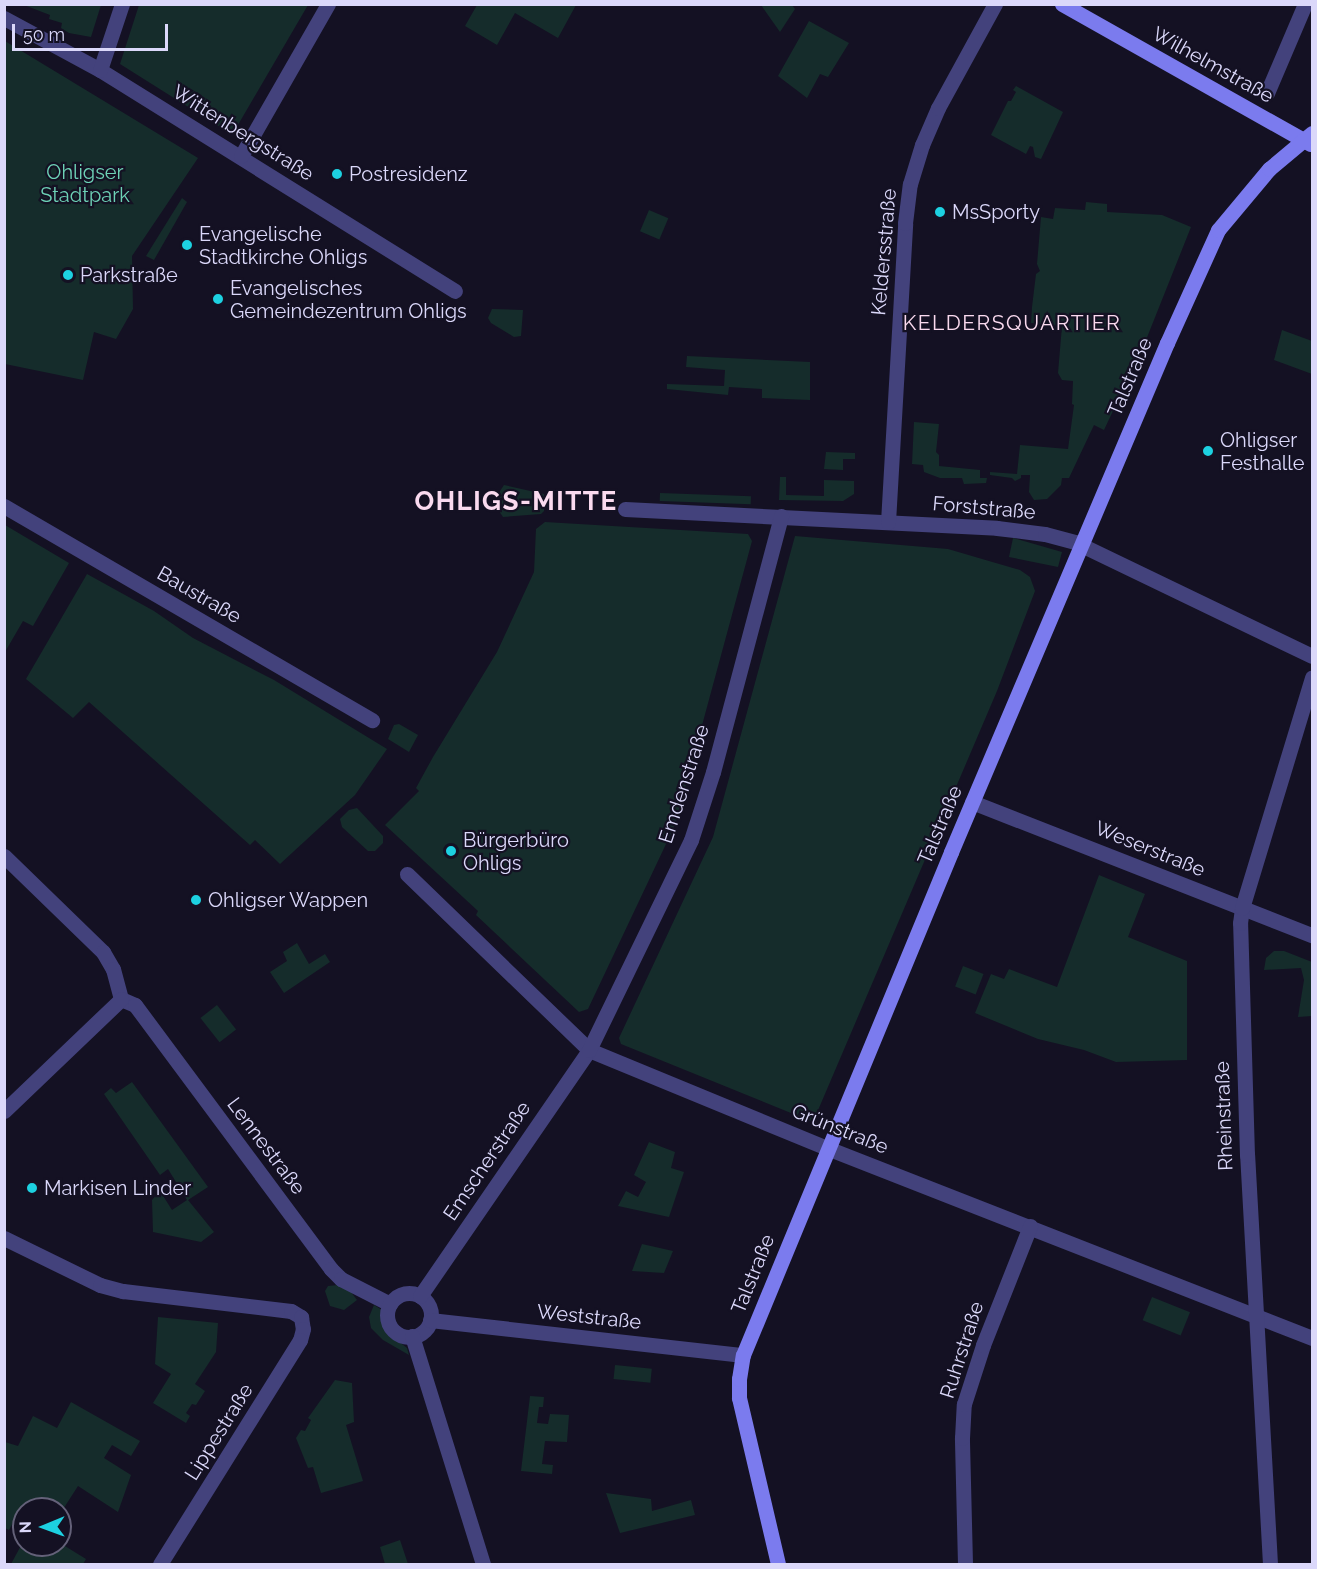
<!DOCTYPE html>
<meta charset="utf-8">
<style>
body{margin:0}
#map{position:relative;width:1317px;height:1569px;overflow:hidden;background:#141123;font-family:Raleway,sans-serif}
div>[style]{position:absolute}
.green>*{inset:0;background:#152c2b;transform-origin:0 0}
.street>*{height:15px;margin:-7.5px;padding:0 7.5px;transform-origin:7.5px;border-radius:7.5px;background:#43427c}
.street>.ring{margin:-7.5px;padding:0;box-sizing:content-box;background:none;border:15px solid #43427c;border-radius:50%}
.secondary>*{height:15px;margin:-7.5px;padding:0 7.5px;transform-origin:7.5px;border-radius:7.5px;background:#7b7bee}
.dots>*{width:16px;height:16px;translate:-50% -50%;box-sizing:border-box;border:3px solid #141123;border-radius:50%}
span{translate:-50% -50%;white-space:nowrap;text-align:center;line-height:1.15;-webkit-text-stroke:4.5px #141123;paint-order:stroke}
.street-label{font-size:20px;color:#dbd8fa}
.park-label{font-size:20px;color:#6dd1b6}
.poi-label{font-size:20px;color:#dbd8fa}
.left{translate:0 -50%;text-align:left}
.neighbourhood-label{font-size:21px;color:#fadaef;letter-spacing:1.5px}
.district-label{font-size:26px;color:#fadaef;font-weight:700;letter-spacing:1.5px}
.frame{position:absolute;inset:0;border:6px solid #dbd8fa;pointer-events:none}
.north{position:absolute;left:12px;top:1497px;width:60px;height:60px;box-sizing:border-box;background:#141123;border:2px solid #646179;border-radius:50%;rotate:269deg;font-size:16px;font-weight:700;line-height:24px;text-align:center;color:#dbd8fa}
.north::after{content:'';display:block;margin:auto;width:21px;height:27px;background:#1dd1e1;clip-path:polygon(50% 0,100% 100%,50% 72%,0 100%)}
.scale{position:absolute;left:12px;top:24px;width:156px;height:27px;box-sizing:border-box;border:3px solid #dbd8fa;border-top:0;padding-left:8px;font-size:18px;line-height:21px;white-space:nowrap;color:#dbd8fa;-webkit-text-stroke:4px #141123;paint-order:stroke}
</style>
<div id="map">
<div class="green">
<i style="clip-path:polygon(24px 5px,101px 5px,91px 37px,69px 33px,61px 28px,62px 23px,49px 19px,50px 15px)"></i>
<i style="clip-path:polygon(139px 5px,139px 4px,308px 5px,235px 130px,228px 132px,120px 64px)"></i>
<i style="clip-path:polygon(477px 5px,477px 4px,576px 5px,558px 38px,515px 13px,497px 45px,465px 26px)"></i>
<i style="clip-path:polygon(761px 5px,792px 5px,795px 9px,780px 32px)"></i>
<i style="clip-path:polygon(809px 21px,849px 43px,828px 77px,820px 74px,807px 98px,778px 76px)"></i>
<i style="clip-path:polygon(5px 41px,198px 158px,132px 256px,133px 309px,116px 339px,94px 332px,83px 380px,5px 364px)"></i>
<i style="clip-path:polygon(1016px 86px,1063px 112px,1041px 159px,1035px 157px,1033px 147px,1030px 146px,1026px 154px,991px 135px,1008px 101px,1011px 101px,1016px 92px,1013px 90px)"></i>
<i style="clip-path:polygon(182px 198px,187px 202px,154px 260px,146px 256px)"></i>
<i style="clip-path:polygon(1086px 202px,1107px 204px,1107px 212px,1162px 215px,1191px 227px,1144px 345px,1104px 430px,1094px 425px,1069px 478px,1062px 478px,1061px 485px,1047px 499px,1034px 500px,1029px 492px,1030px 475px,1021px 475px,1021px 478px,1015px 481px,1012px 478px,990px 475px,990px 472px,1017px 474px,1020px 445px,1068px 449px,1074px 405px,1072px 404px,1073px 381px,1062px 380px,1058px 373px,1062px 326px,1031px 323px,1032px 307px,1036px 274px,1040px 271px,1037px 264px,1041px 217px,1053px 219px,1055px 208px,1085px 210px)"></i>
<i style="left:649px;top:210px;width:21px;height:23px;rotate:23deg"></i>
<i style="clip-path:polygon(492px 309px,523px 310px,521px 336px,514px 337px,491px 323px,488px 318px)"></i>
<i style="clip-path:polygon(1282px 330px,1312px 341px,1312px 374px,1274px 360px)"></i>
<i style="clip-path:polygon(687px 356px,810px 362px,810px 400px,762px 398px,762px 389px,729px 387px,728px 395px,667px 389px,667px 384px,724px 386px,725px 370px,686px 367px)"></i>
<i style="clip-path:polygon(914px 422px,939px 424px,936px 452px,939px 455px,939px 466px,980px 470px,980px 478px,987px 478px,986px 483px,964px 484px,962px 478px,940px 478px,924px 472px,923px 465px,912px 464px)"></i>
<i style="clip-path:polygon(826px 452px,855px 453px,855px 459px,843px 459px,843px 470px,824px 469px)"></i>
<i style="clip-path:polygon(780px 477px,786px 477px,786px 495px,824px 496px,824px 480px,854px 481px,854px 494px,843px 501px,779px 500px)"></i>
<i style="clip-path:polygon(504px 485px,544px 494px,544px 511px,541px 514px,503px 517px,499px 511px,500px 491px)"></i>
<i style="left:660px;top:493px;width:91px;height:8px;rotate:2deg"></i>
<i style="clip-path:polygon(545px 522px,748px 534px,752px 541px,675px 825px,588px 1009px,579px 1012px,476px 915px,478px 911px,385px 825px,419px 791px,416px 788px,433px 757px,497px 652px,534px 572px,536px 529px)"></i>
<i style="clip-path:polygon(5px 525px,69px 563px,33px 626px,23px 621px,5px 652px)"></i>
<i style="clip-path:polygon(795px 536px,948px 549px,1020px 570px,1030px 577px,1035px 591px,997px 691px,813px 1122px,621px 1044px,619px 1038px,713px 837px)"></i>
<i style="clip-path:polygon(1013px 538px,1062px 552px,1058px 567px,1009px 557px)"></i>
<i style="clip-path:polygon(87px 574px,154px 611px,193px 638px,274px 680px,387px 749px,355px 795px,280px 864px,255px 840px,250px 845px,89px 702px,73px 718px,26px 679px)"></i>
<i style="clip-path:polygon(399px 724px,418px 735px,409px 752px,388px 739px,394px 725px)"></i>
<i style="clip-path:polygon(357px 808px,383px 836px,383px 843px,375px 851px,368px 851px,342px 827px,340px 819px,349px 810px)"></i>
<i style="clip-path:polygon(1099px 875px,1145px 894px,1128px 937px,1187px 961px,1187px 1060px,1116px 1062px,1084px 1050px,1038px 1039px,975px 1013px,991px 974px,1004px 979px,1009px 969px,1057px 987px)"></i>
<i style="clip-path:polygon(297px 943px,309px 964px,325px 954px,330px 962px,284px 993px,270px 972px,287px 961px,283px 952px)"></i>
<i style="clip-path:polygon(1274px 951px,1284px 951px,1312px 962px,1312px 1016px,1298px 1017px,1304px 980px,1301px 968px,1264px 970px,1266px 958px)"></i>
<i style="left:963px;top:966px;width:22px;height:22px;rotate:21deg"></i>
<i style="left:217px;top:1005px;width:31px;height:21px;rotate:52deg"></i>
<i style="clip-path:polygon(132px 1082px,208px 1187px,188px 1200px,214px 1232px,201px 1242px,153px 1232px,152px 1200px,160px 1191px,172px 1210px,187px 1200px,168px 1169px,160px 1175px,104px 1094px,111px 1088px,116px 1093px)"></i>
<i style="clip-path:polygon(649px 1142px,675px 1152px,671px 1168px,684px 1172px,669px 1217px,618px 1206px,626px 1191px,638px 1197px,646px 1182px,634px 1175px)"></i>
<i style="clip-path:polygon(642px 1244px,673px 1251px,664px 1273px,632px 1271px)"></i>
<i style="clip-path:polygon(338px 1285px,351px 1292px,357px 1300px,344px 1310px,330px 1306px,325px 1291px,328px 1286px)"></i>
<i style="left:1152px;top:1297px;width:41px;height:25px;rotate:22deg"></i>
<i style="clip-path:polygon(374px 1305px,382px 1310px,386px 1331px,407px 1348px,409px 1355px,383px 1340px,371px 1328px,369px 1317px)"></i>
<i style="clip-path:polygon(158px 1317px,218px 1323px,216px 1352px,195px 1384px,205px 1391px,196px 1405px,192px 1404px,186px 1413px,190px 1416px,186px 1423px,153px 1403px,171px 1374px,155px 1364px)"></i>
<i style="left:615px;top:1365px;width:37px;height:14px;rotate:6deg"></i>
<i style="clip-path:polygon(335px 1380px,352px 1383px,354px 1422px,346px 1425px,363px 1481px,321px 1493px,313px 1467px,308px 1468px,296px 1438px,301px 1430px,305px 1431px,311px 1420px,308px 1418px)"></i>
<i style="clip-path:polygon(530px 1396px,544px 1397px,543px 1407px,539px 1407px,537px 1423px,548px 1424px,550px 1414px,569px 1415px,567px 1442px,545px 1441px,542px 1464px,553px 1465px,552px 1474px,521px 1471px)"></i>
<i style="clip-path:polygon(71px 1402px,140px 1441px,131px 1456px,112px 1445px,104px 1458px,131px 1475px,118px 1512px,78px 1486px,60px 1514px,60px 1509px,24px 1509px,24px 1522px,16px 1517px,9px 1530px,5px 1528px,5px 1442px,18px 1446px,33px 1416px,57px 1428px)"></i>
<i style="clip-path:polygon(606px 1493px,651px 1499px,652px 1511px,691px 1500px,695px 1515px,620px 1533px)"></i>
<i style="clip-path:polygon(24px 1540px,24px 1545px,60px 1543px,86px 1559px,83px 1564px,11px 1564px)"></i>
<i style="clip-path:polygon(400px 1540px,408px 1564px,385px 1564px,380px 1547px)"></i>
</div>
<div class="street">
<i style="left:4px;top:18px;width:109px;rotate:28.4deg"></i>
<i style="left:100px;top:70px;width:418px;rotate:31.9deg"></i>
<i style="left:100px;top:70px;width:70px;rotate:-71.6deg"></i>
<i style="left:1267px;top:93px;width:97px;rotate:-66.9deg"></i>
<i style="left:241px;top:156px;width:175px;rotate:-60.2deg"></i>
<i style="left:4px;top:506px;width:426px;rotate:30.2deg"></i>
<i style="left:625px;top:509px;width:372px;rotate:2.9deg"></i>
<i style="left:997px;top:528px;width:48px;rotate:7.1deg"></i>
<i style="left:1045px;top:534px;width:31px;rotate:15deg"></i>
<i style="left:1075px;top:542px;width:263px;rotate:25.7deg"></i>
<i style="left:888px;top:522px;width:299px;rotate:-86.7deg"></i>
<i style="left:905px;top:223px;width:39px;rotate:-83deg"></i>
<i style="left:910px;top:184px;width:41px;rotate:-72.9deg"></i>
<i style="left:922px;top:145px;width:40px;rotate:-66.6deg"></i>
<i style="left:938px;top:108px;width:119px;rotate:-61.3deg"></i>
<i style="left:972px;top:802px;width:365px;rotate:21.4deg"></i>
<i style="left:4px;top:856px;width:138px;rotate:44.1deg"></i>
<i style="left:103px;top:952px;width:20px;rotate:60deg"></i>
<i style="left:113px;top:969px;width:31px;rotate:75deg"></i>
<i style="left:407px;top:874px;width:253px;rotate:44deg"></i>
<i style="left:589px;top:1050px;width:257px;rotate:22.4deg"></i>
<i style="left:827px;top:1148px;width:521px;rotate:21.39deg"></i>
<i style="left:121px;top:999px;width:15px;rotate:23deg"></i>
<i style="left:135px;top:1005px;width:329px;rotate:53.4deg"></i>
<i style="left:331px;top:1269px;width:14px;rotate:45deg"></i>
<i style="left:341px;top:1279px;width:55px;rotate:27deg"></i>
<i style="left:4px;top:1111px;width:162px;rotate:-43.7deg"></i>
<i style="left:4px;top:1238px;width:107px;rotate:26.1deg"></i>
<i style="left:100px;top:1285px;width:24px;rotate:15deg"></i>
<i style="left:123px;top:1291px;width:169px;rotate:6.8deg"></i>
<i style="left:291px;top:1311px;width:12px;rotate:31deg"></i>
<i style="left:301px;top:1317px;width:12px;rotate:81deg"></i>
<i style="left:303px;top:1329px;width:11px;rotate:105deg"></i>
<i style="left:300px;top:1340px;width:264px;rotate:122deg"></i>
<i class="ring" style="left:387px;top:1293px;width:29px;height:29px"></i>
<i style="left:420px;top:1296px;width:298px;rotate:-55.5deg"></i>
<i style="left:589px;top:1050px;width:233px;rotate:-64.1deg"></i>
<i style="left:691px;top:840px;width:71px;rotate:-72.1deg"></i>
<i style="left:713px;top:772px;width:265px;rotate:-75.1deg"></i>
<i style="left:430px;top:1320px;width:315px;rotate:6.4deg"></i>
<i style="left:412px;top:1336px;width:239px;rotate:72.7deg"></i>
<i style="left:965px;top:1564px;width:126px;rotate:-91.4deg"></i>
<i style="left:962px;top:1438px;width:34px;rotate:-87deg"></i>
<i style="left:964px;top:1404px;width:62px;rotate:-72.1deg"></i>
<i style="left:983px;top:1345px;width:128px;rotate:-68.4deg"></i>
<i style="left:1270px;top:1564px;width:410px;rotate:-93.2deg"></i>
<i style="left:1247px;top:1155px;width:232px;rotate:-91.7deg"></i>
<i style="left:1240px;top:923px;width:15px;rotate:-82deg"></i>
<i style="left:1242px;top:908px;width:241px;rotate:-73.1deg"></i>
</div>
<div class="secondary">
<i style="left:1062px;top:4px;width:285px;rotate:29.4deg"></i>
<i style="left:778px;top:1564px;width:171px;rotate:-103.2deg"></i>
<i style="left:739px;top:1398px;width:19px;rotate:-90deg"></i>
<i style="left:739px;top:1379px;width:24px;rotate:-81deg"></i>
<i style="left:743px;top:1355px;width:544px;rotate:-67.53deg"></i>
<i style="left:951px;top:852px;width:553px;rotate:-67.01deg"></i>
<i style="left:1167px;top:343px;width:124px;rotate:-65.7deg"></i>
<i style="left:1218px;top:230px;width:80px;rotate:-50.1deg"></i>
<i style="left:1269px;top:169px;width:56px;rotate:-39.9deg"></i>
</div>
<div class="dots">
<i style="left:337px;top:174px;background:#1dd1e1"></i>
<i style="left:940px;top:212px;background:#1dd1e1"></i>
<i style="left:187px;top:245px;background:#1dd1e1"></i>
<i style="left:68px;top:275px;background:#1dd1e1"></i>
<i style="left:218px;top:299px;background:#1dd1e1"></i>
<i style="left:1208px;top:451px;background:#1dd1e1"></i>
<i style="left:451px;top:851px;background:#1dd1e1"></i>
<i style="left:196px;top:900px;background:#1dd1e1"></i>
<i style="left:32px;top:1188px;background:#1dd1e1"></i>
</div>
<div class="street-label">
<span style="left:1213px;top:65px;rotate:29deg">Wilhelmstraße</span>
<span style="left:243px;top:133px;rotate:32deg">Wittenbergstraße</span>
<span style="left:884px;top:252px;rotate:-85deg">Keldersstraße</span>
<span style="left:1130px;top:377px;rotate:-67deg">Talstraße</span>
<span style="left:984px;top:508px;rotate:5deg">Forststraße</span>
<span style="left:199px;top:595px;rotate:30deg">Baustraße</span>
<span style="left:684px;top:784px;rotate:-72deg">Emdenstraße</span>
<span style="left:940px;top:825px;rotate:-67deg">Talstraße</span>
<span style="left:1150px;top:849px;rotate:22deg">Weserstraße</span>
<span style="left:1224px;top:1116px;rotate:-92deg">Rheinstraße</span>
<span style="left:840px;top:1129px;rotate:22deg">Grünstraße</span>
<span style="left:266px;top:1146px;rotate:53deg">Lennestraße</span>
<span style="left:487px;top:1161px;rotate:-56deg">Emscherstraße</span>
<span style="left:753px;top:1274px;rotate:-68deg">Talstraße</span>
<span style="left:589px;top:1317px;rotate:6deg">Weststraße</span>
<span style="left:962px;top:1350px;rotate:-72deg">Ruhrstraße</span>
<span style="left:219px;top:1432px;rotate:-58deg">Lippestraße</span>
</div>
<div class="park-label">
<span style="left:85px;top:184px">Ohligser<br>Stadtpark</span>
</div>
<div class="poi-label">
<span class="left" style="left:349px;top:174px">Postresidenz</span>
<span class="left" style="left:952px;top:212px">MsSporty</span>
<span class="left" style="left:199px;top:246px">Evangelische<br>Stadtkirche Ohligs</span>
<span class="left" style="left:80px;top:275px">Parkstraße</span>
<span class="left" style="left:230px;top:300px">Evangelisches<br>Gemeindezentrum Ohligs</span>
<span class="left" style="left:1220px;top:452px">Ohligser<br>Festhalle</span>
<span class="left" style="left:463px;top:852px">Bürgerbüro<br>Ohligs</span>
<span class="left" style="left:208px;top:900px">Ohligser Wappen</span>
<span class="left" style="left:44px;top:1188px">Markisen Linder</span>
</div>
<div class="neighbourhood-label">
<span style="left:1012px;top:323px">KELDERSQUARTIER</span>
</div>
<div class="district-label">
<span style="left:516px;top:502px">OHLIGS-MITTE</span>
</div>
<div class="frame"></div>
<div class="north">N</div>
<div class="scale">50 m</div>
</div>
